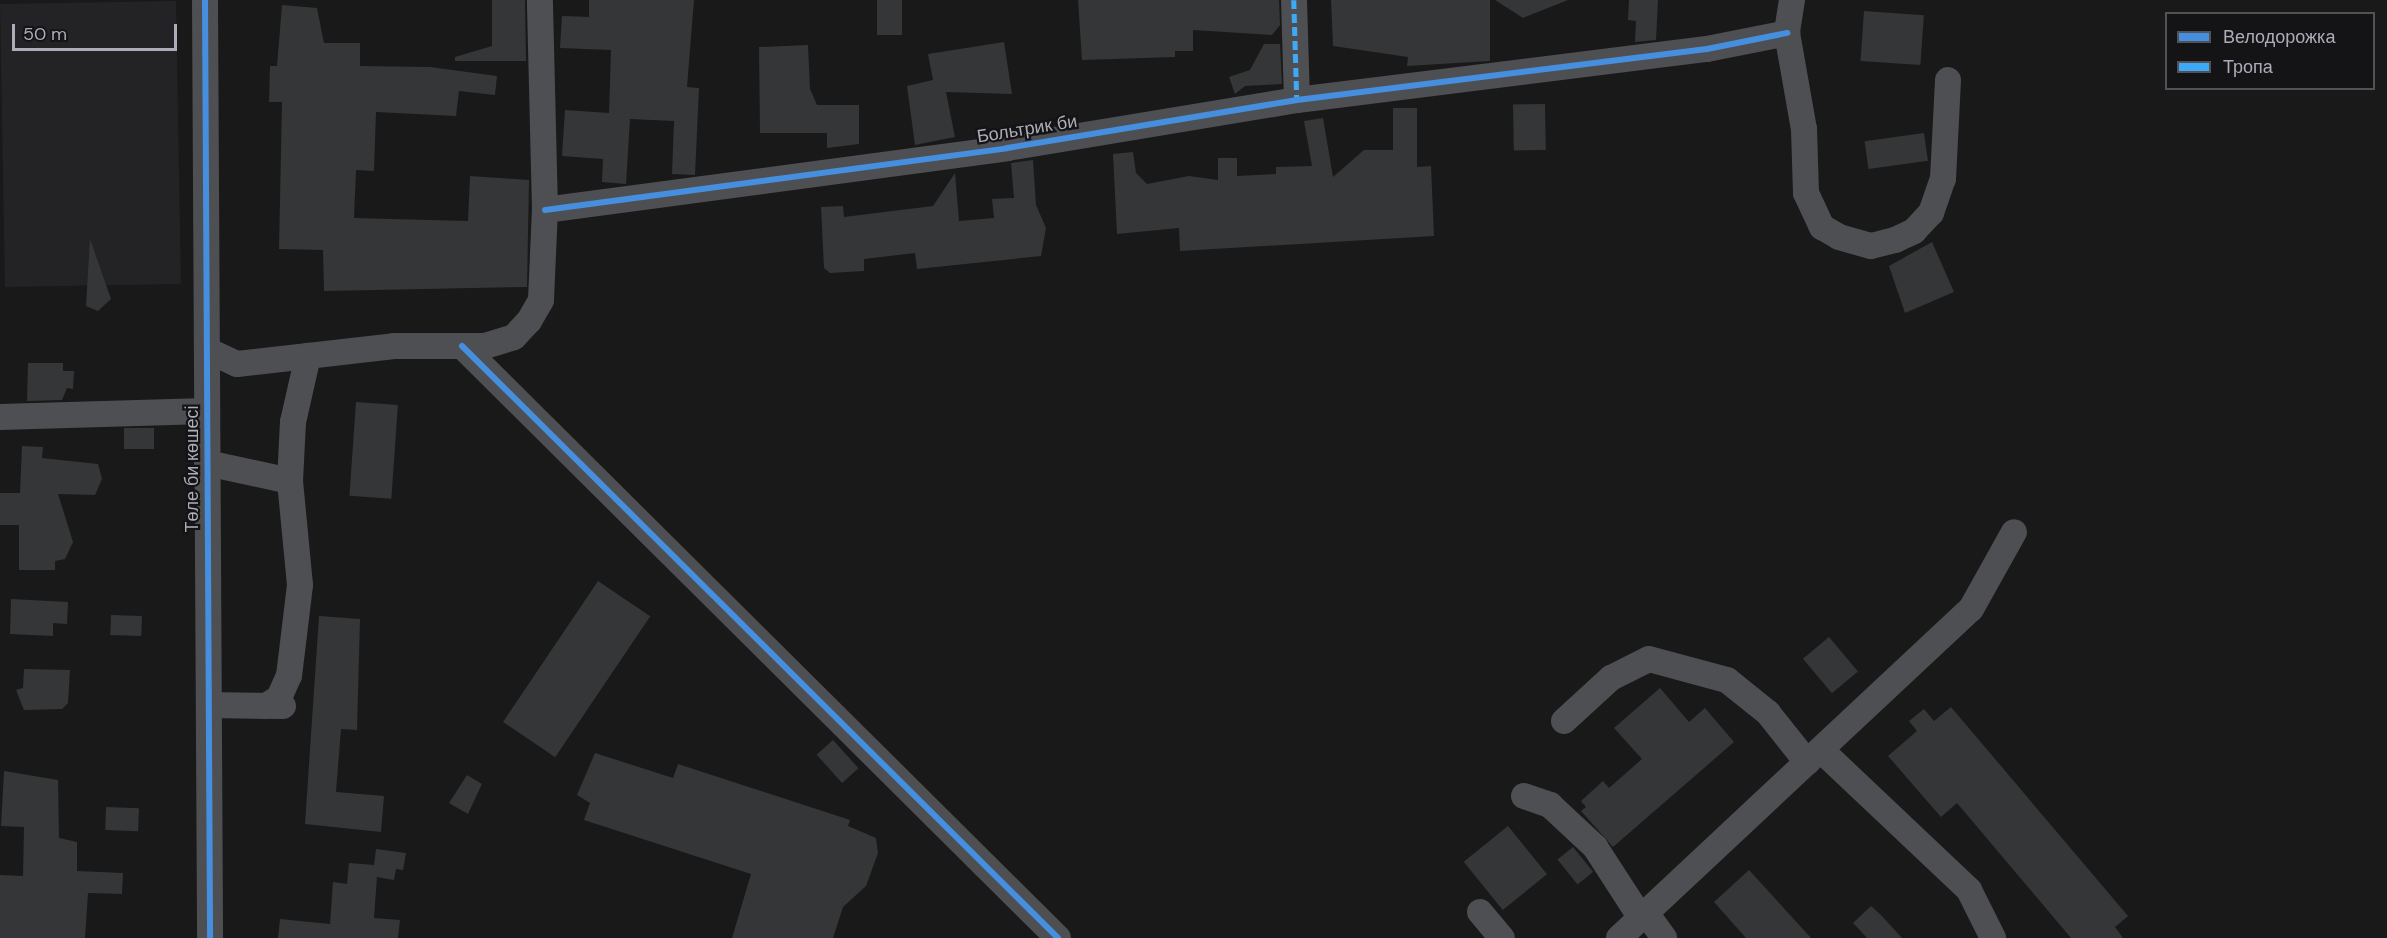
<!DOCTYPE html>
<meta charset="utf-8">
<style>
body{margin:0}
#map{position:relative;width:2387px;height:938px;overflow:hidden;background:#191919;font-family:"DM Sans",sans-serif}
div>[style]{position:absolute}
.built>*{inset:0;background:#232325;transform-origin:0 0}
.building>*{inset:0;background:#353637;transform-origin:0 0}
.street>*{height:26px;margin:-13px;padding:0 13px;transform-origin:13px;border-radius:13px;background:#4e4f52}
.quiet>*{height:4.5px;margin-top:-2.25px;transform-origin:0;background:repeating-linear-gradient(90deg,#3fa9f5 0 9px,transparent 0 13.5px)}
.cycleway>*{height:6px;margin:-3px;padding:0 3px;transform-origin:3px;border-radius:3px;background:#468fdf}
span{translate:-50% -50%;white-space:nowrap;text-align:center;line-height:1.15;-webkit-text-stroke:4.5px #141315;paint-order:stroke}
.street-label{font-size:18px;color:#acadb8}
.legend{position:absolute;left:2165px;top:12px;width:210px;height:78px;box-sizing:border-box;background:#141315;border:2px solid #515156;margin:0;padding:8px 10px;list-style:none;font-size:18px;color:#acadb8}
.legend li{display:flex;align-items:center;gap:12px;height:30px}
.legend b{width:30px;border:2px solid #515156}
.scale{position:absolute;left:12px;top:24px;width:165px;height:27px;box-sizing:border-box;border:3px solid #acadb8;border-top:0;padding-left:8px;font-size:18px;line-height:21px;white-space:nowrap;color:#acadb8;-webkit-text-stroke:4px #141315;paint-order:stroke}
</style>
<div id="map">
<div class="built">
<i style="left:176px;top:1px;width:283px;height:176px;rotate:89deg"></i>
</div>
<div class="building">
<i style="clip-path:polygon(492px 0,525px 0,526px 61px,455px 61px,455px 57px,492px 46px)"></i>
<i style="clip-path:polygon(589px 0,694px 0,687px 87px,699px 88px,695px 175px,672px 174px,674px 121px,630px 119px,626px 184px,602px 182px,603px 159px,562px 156px,565px 110px,609px 113px,611px 50px,560px 48px,562px 16px,589px 17px)"></i>
<i style="left:877px;top:0;width:25px;height:35px"></i>
<i style="clip-path:polygon(1078px 0,1279px 0,1280px 25px,1272px 35px,1193px 30px,1193px 51px,1175px 51px,1175px 57px,1082px 60px)"></i>
<i style="clip-path:polygon(1331px 0,1490px 0,1490px 61px,1407px 66px,1408px 57px,1333px 46px)"></i>
<i style="clip-path:polygon(1495px 0,1568px 0,1523px 18px)"></i>
<i style="clip-path:polygon(1629px 0,1658px 0,1656px 40px,1635px 42px,1636px 21px,1628px 20px)"></i>
<i style="clip-path:polygon(282px 5px,317px 8px,324px 43px,360px 43px,360px 66px,430px 67px,497px 76px,495px 95px,459px 91px,456px 116px,376px 112px,374px 171px,356px 170px,354px 218px,468px 221px,470px 176px,529px 180px,527px 287px,324px 291px,323px 250px,279px 249px,282px 102px,269px 102px,270px 66px,277px 66px)"></i>
<i style="left:1864px;top:11px;width:60px;height:50px;rotate:4deg"></i>
<i style="clip-path:polygon(1004px 42px,1012px 94px,946px 92px,955px 137px,915px 145px,907px 86px,933px 80px,928px 54px)"></i>
<i style="clip-path:polygon(1264px 44px,1280px 44px,1282px 84px,1245px 86px,1235px 94px,1229px 77px,1250px 70px)"></i>
<i style="clip-path:polygon(808px 45px,810px 89px,817px 105px,859px 105px,859px 144px,827px 148px,827px 133px,760px 133px,759px 47px)"></i>
<i style="left:1545px;top:104px;width:46px;height:32px;rotate:89deg"></i>
<i style="clip-path:polygon(1393px 108px,1417px 108px,1417px 167px,1431px 166px,1434px 236px,1180px 251px,1179px 228px,1117px 234px,1113px 154px,1133px 152px,1136px 173px,1147px 184px,1189px 176px,1218px 180px,1218px 158px,1237px 158px,1237px 176px,1276px 174px,1276px 167px,1312px 166px,1304px 121px,1323px 118px,1333px 177px,1364px 150px,1393px 150px)"></i>
<i style="left:1924px;top:133px;width:28px;height:60px;rotate:82deg"></i>
<i style="clip-path:polygon(1033px 160px,1036px 205px,1046px 228px,1041px 256px,917px 269px,915px 253px,864px 259px,864px 271px,830px 273px,824px 268px,821px 207px,843px 206px,844px 217px,933px 206px,955px 173px,959px 221px,994px 218px,992px 199px,1014px 198px,1011px 163px)"></i>
<i style="clip-path:polygon(90px 239px,111px 299px,98px 311px,86px 306px)"></i>
<i style="clip-path:polygon(1932px 242px,1954px 292px,1905px 313px,1889px 266px)"></i>
<i style="clip-path:polygon(28px 363px,63px 363px,63px 371px,74px 371px,73px 389px,67px 388px,62px 400px,27px 401px)"></i>
<i style="left:356px;top:402px;width:42px;height:94px;rotate:4deg"></i>
<i style="left:124px;top:428px;width:30px;height:21px"></i>
<i style="clip-path:polygon(22px 446px,43px 447px,42px 458px,98px 464px,102px 479px,95px 495px,58px 494px,73px 542px,65px 559px,55px 561px,55px 570px,19px 570px,19px 525px,0 525px,0 493px,20px 493px)"></i>
<i style="left:598px;top:581px;width:63px;height:170px;rotate:34deg"></i>
<i style="clip-path:polygon(11px 599px,68px 602px,67px 624px,53px 623px,53px 636px,10px 634px)"></i>
<i style="left:111px;top:615px;width:31px;height:20px;rotate:2deg"></i>
<i style="clip-path:polygon(319px 616px,360px 619px,357px 730px,341px 729px,336px 792px,384px 796px,381px 832px,305px 824px)"></i>
<i style="left:1829px;top:637px;width:45px;height:34px;rotate:50deg"></i>
<i style="clip-path:polygon(24px 669px,70px 670px,68px 703px,62px 709px,24px 710px,16px 690px,23px 688px)"></i>
<i style="clip-path:polygon(1660px 688px,1689px 722px,1705px 708px,1734px 742px,1613px 847px,1581px 811px,1586px 807px,1581px 801px,1603px 781px,1609px 788px,1642px 759px,1614px 728px)"></i>
<i style="clip-path:polygon(1951px 707px,2128px 916px,2115px 927px,2123px 938px,2071px 938px,1957px 803px,1941px 817px,1888px 756px,1917px 731px,1909px 721px,1924px 709px,1934px 721px)"></i>
<i style="left:833px;top:740px;width:38px;height:22px;rotate:48deg"></i>
<i style="clip-path:polygon(595px 753px,673px 778px,678px 764px,850px 820px,848px 826px,876px 838px,878px 853px,866px 886px,843px 907px,833px 938px,732px 938px,751px 874px,584px 820px,590px 803px,577px 795px)"></i>
<i style="clip-path:polygon(4px 771px,58px 780px,59px 838px,77px 842px,77px 871px,123px 873px,122px 894px,88px 893px,85px 938px,0 938px,0 875px,23px 876px,24px 827px,1px 826px)"></i>
<i style="clip-path:polygon(467px 775px,482px 784px,468px 814px,449px 803px)"></i>
<i style="left:106px;top:807px;width:33px;height:23px;rotate:2deg"></i>
<i style="left:1508px;top:826px;width:62px;height:57px;rotate:51deg"></i>
<i style="left:1573px;top:847px;width:32px;height:20px;rotate:51deg"></i>
<i style="clip-path:polygon(376px 849px,406px 853px,403px 870px,396px 869px,394px 880px,377px 877px,374px 918px,400px 920px,398px 938px,278px 938px,280px 919px,330px 924px,333px 882px,347px 884px,349px 863px,374px 865px)"></i>
<i style="clip-path:polygon(1749px 870px,1760px 882px,1811px 938px,1746px 938px,1714px 902px)"></i>
<i style="clip-path:polygon(1871px 906px,1881px 915px,1902px 938px,1867px 938px,1853px 923px)"></i>
</div>
<div class="street">
<i style="left:205px;top:0;width:938px;rotate:89.69deg"></i>
<i style="left:1294px;top:0;width:100px;rotate:88.3deg"></i>
<i style="left:1792px;top:0;width:33px;rotate:99deg"></i>
<i style="left:1787px;top:33px;width:97px;rotate:80deg"></i>
<i style="left:1804px;top:129px;width:64px;rotate:88.2deg"></i>
<i style="left:1806px;top:193px;width:38px;rotate:65deg"></i>
<i style="left:1822px;top:227px;width:20px;rotate:30deg"></i>
<i style="left:1839px;top:237px;width:33px;rotate:16deg"></i>
<i style="left:1871px;top:246px;width:25px;rotate:-14deg"></i>
<i style="left:1895px;top:240px;width:21px;rotate:-25deg"></i>
<i style="left:1914px;top:231px;width:25px;rotate:-47deg"></i>
<i style="left:1931px;top:213px;width:36px;rotate:-71deg"></i>
<i style="left:1943px;top:179px;width:99px;rotate:-87.1deg"></i>
<i style="left:545px;top:210px;width:466px;rotate:-7.6deg"></i>
<i style="left:1007px;top:148px;width:294px;rotate:-9.4deg"></i>
<i style="left:1297px;top:100px;width:413px;rotate:-7.1deg"></i>
<i style="left:1707px;top:49px;width:82px;rotate:-11.3deg"></i>
<i style="left:462px;top:346px;width:840px;rotate:44.81deg"></i>
<i style="left:207px;top:350px;width:33px;rotate:25deg"></i>
<i style="left:237px;top:364px;width:158px;rotate:-6.5deg"></i>
<i style="left:394px;top:346px;width:91px"></i>
<i style="left:485px;top:346px;width:30px;rotate:-17deg"></i>
<i style="left:514px;top:337px;width:22px;rotate:-47deg"></i>
<i style="left:529px;top:321px;width:24px;rotate:-60deg"></i>
<i style="left:541px;top:300px;width:90px;rotate:-87.5deg"></i>
<i style="left:545px;top:210px;width:210px;rotate:-91.4deg"></i>
<i style="left:0;top:417px;width:206px;rotate:-1.7deg"></i>
<i style="left:207px;top:463px;width:85px;rotate:12.2deg"></i>
<i style="left:209px;top:705px;width:74px;rotate:0.8deg"></i>
<i style="left:266px;top:706px;width:15px;rotate:-32deg"></i>
<i style="left:279px;top:698px;width:24px;rotate:-66deg"></i>
<i style="left:289px;top:676px;width:92px;rotate:-83.1deg"></i>
<i style="left:300px;top:585px;width:104px;rotate:-95.5deg"></i>
<i style="left:290px;top:481px;width:59px;rotate:-87.1deg"></i>
<i style="left:293px;top:422px;width:68px;rotate:-77.2deg"></i>
<i style="left:1564px;top:721px;width:64px;rotate:-42.5deg"></i>
<i style="left:1611px;top:678px;width:42px;rotate:-26.6deg"></i>
<i style="left:1649px;top:659px;width:81px;rotate:15.1deg"></i>
<i style="left:1727px;top:680px;width:53px;rotate:38.8deg"></i>
<i style="left:1768px;top:713px;width:63px;rotate:51.5deg"></i>
<i style="left:1821px;top:750px;width:204px;rotate:43.4deg"></i>
<i style="left:1969px;top:890px;width:54px;rotate:63.4deg"></i>
<i style="left:1524px;top:796px;width:28px;rotate:19deg"></i>
<i style="left:1550px;top:805px;width:62px;rotate:43deg"></i>
<i style="left:1595px;top:847px;width:85px;rotate:57.1deg"></i>
<i style="left:1480px;top:912px;width:34px;rotate:50deg"></i>
<i style="left:1646px;top:913px;width:31px;rotate:54deg"></i>
<i style="left:1619px;top:938px;width:482px;rotate:-43.1deg"></i>
<i style="left:1971px;top:609px;width:88px;rotate:-60.8deg"></i>
</div>
<div class="quiet">
<i style="left:1294px;top:0;width:100px;rotate:88.3deg"></i>
</div>
<div class="cycleway">
<i style="left:205px;top:0;width:938px;rotate:89.69deg"></i>
<i style="left:545px;top:210px;width:466px;rotate:-7.6deg"></i>
<i style="left:1007px;top:148px;width:294px;rotate:-9.4deg"></i>
<i style="left:1297px;top:100px;width:413px;rotate:-7.1deg"></i>
<i style="left:1707px;top:49px;width:82px;rotate:-11.3deg"></i>
<i style="left:462px;top:346px;width:840px;rotate:44.81deg"></i>
</div>
<div class="street-label">
<span style="left:1027px;top:129px;rotate:-9deg">Больтрик би</span>
<span style="left:192px;top:469px;rotate:-90deg">Төле би көшесі</span>
</div>
<ul class="legend">
<li><b style="height:8px;background:#468fdf"></b>Велодорожка</li>
<li><b style="height:8px;background:#3fa9f5"></b>Тропа</li>
</ul>
<div class="scale">50 m</div>
</div>
